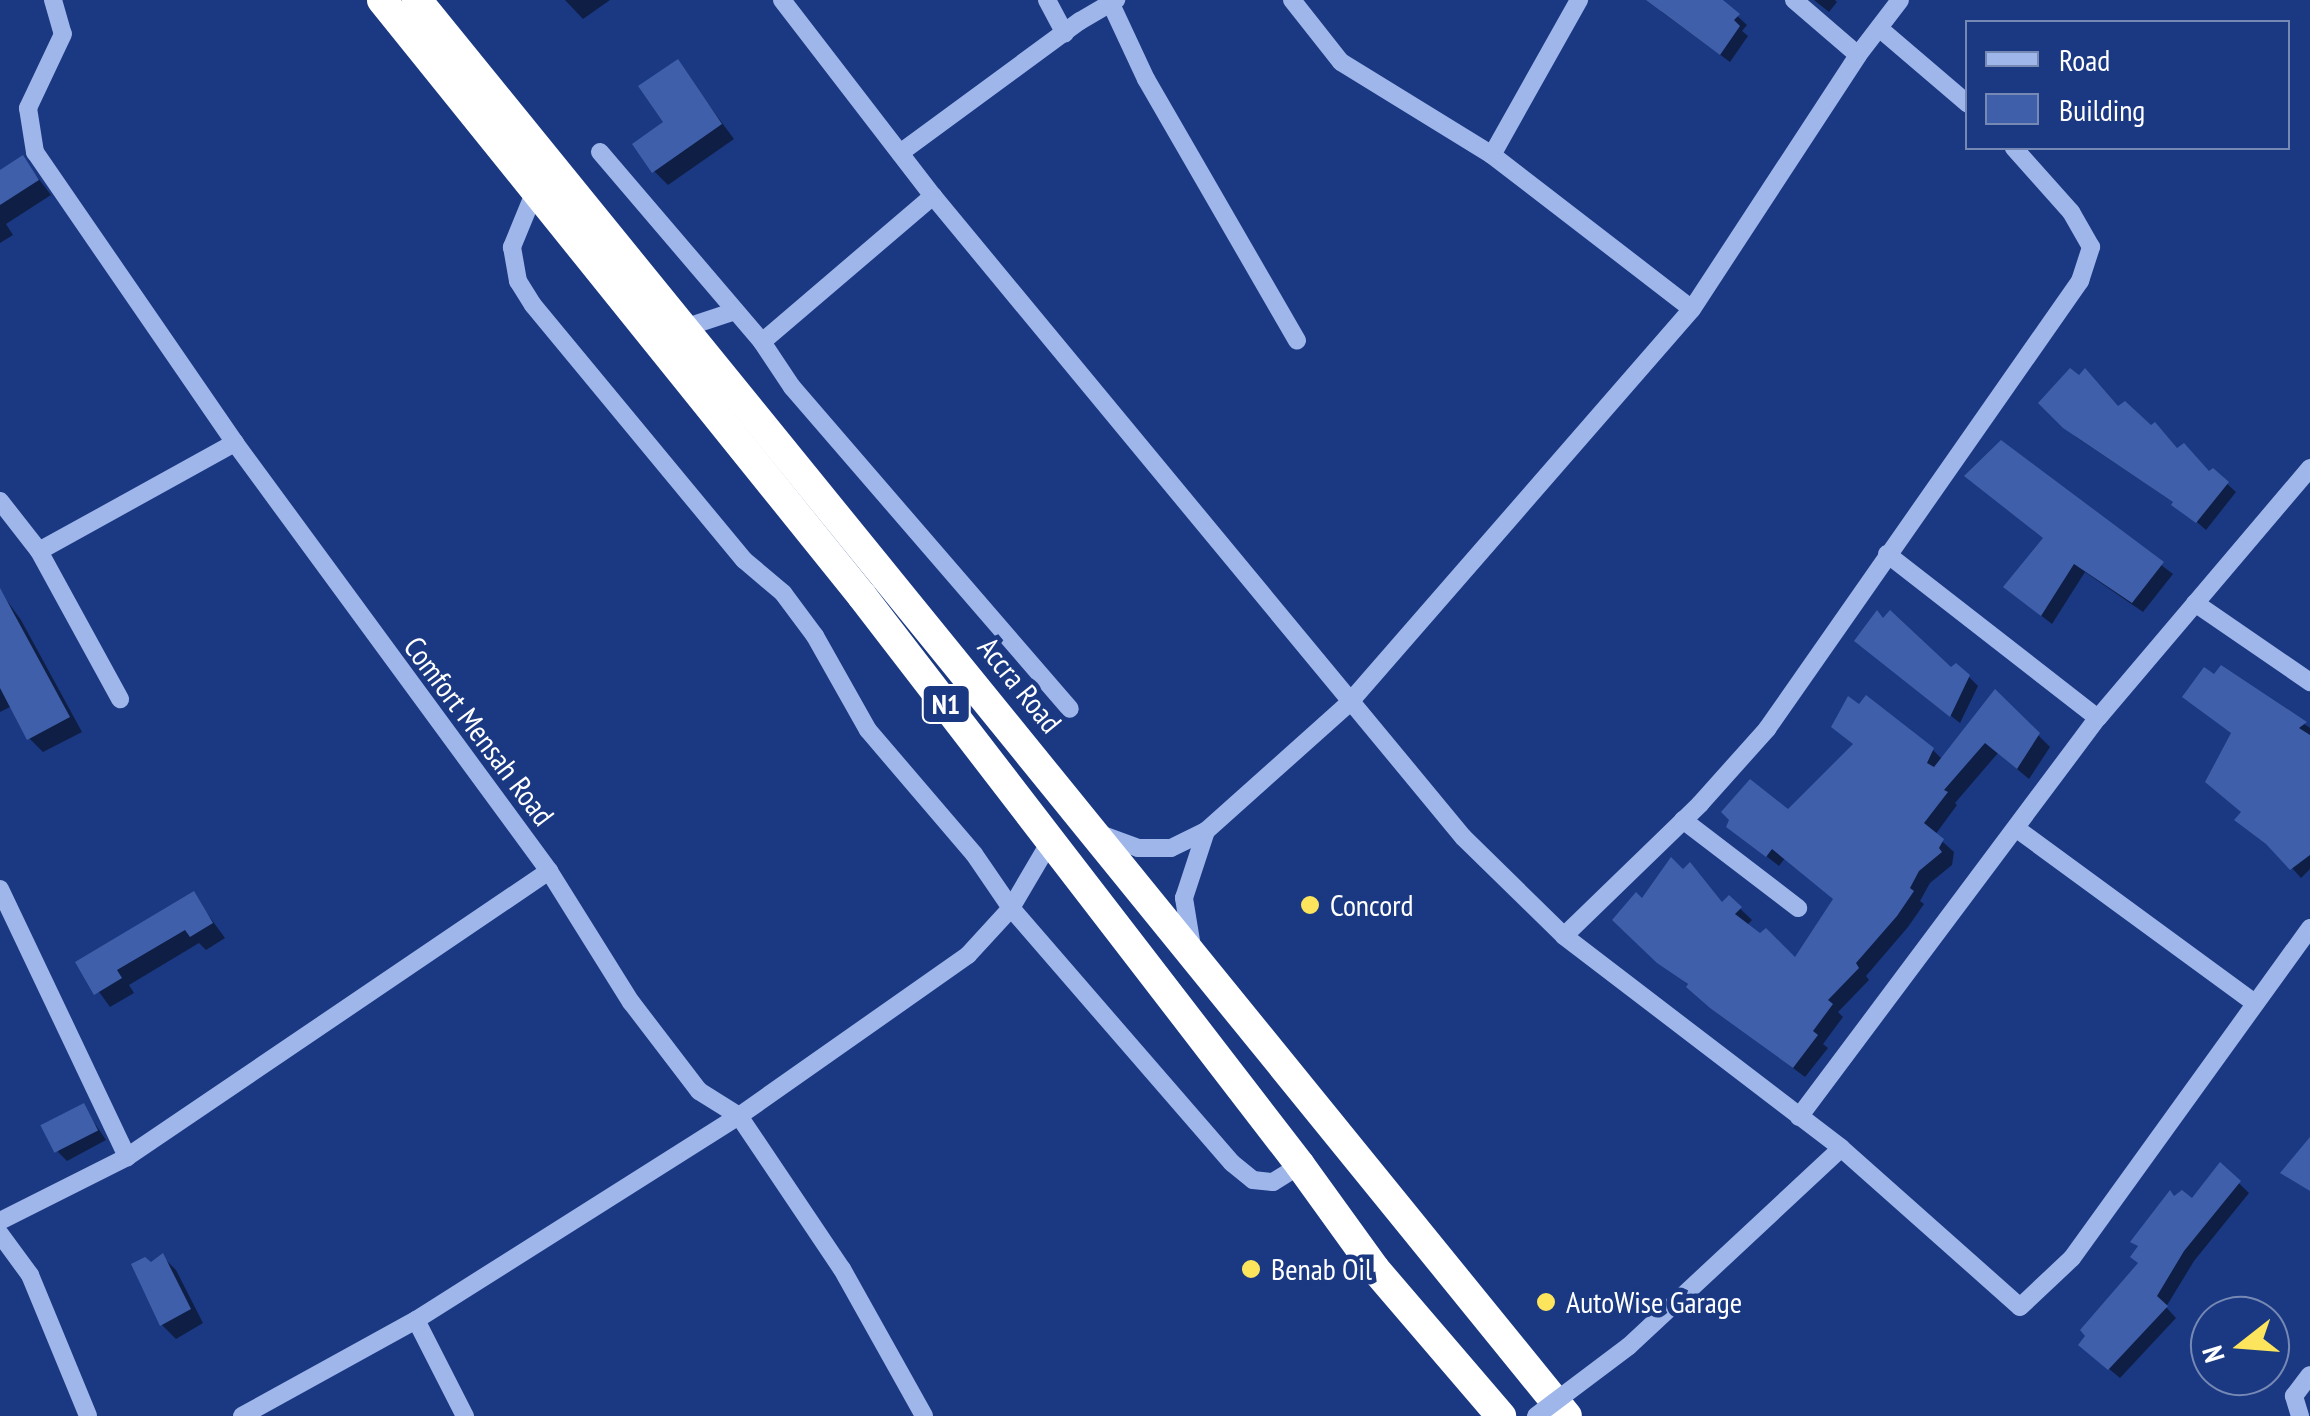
<!DOCTYPE html>
<style>
body{margin:0}
#map{position:relative;width:2310px;height:1416px;overflow:hidden;background:#1b3982;font-family:"PT Sans Narrow",sans-serif}
div>[style]{position:absolute}
.shadow>*{inset:0;background:#0007}
.building>*{inset:0;background:#3f5faa;transform-origin:0 0}
.minor>*{height:18px;margin:-9px;padding:0 9px;transform-origin:9px;border-radius:9px;background:#9fb6ea}
.highway>*{height:30px;margin:-15px;padding:0 15px;transform-origin:15px;border-radius:15px;background:#fff}
.minor-bridge>*{height:18px;margin:-9px;padding:0 9px;transform-origin:9px;border-radius:9px;background:#9fb6ea}
.dots>*{width:28px;height:28px;translate:-50% -50%;box-sizing:border-box;border:5px solid #1b3982;border-radius:50%}
span{translate:-50% -50%;white-space:nowrap;text-align:center;line-height:1.15;-webkit-text-stroke:9px #1b3982;paint-order:stroke}
.shield-label span{padding:2px 8px;background:#1b3982;border:2px solid;border-radius:8px;-webkit-text-stroke-width:0}
.shield-label{font-size:28px;color:#fff;font-weight:700}
.street-label{font-size:30px;color:#fff}
.poi-label{font-size:30px;color:#fff}
.left{translate:0 -50%;text-align:left}
.legend{position:absolute;left:1965px;top:20px;width:325px;height:130px;box-sizing:border-box;background:#1b3982;border:2px solid #7688b4;margin:0;padding:12px 18px;list-style:none;font-size:30px;color:#fff}
.legend li{display:flex;align-items:center;gap:20px;height:50px}
.legend b{width:50px;border:2px solid #7688b4}
.north{position:absolute;left:2190px;top:1296px;width:100px;height:100px;box-sizing:border-box;background:#1b3982;border:2px solid #7688b4;border-radius:50%;rotate:253deg;font-size:28px;font-weight:700;line-height:40px;text-align:center;color:#fff}
.north::after{content:'';display:block;margin:auto;width:35px;height:45px;background:#fce55c;clip-path:polygon(50% 0,100% 100%,50% 72%,0 100%)}
</style>
<div id="map">
<div class="shadow">
<i style="clip-path:polygon(565px 0,610px 0,583px 19px)"></i>
<i style="clip-path:polygon(1657px 0,1720px 0,1747px 25px,1742px 31px,1748px 36px,1730px 62px,1663px 13px,1654px 4px)"></i>
<i style="clip-path:polygon(1814px 0,1835px 0,1837px 2px,1829px 12px)"></i>
<i style="clip-path:polygon(677px 62px,734px 139px,668px 185px,654px 171px)"></i>
<i style="clip-path:polygon(23px 158px,51px 195px,6px 224px,13px 235px,0 243px,0 173px)"></i>
<i style="clip-path:polygon(2042px 403px,2118px 408px,2209px 474px,2213px 471px,2236px 492px,2206px 530px,2175px 503px,2076px 437px)"></i>
<i style="clip-path:polygon(2001px 443px,2173px 574px,2143px 612px,2085px 572px,2052px 624px,2017px 597px,2045px 539px)"></i>
<i style="clip-path:polygon(0 591px,21px 620px,82px 732px,43px 752px,29px 738px,12px 706px,0 712px)"></i>
<i style="clip-path:polygon(1867px 650px,1969px 677px,1978px 686px,1960px 723px)"></i>
<i style="clip-path:polygon(2222px 668px,2310px 728px,2310px 869px,2301px 878px,2243px 813px,2233px 734px,2185px 697px)"></i>
<i style="clip-path:polygon(1996px 693px,2050px 747px,2029px 779px,1998px 753px,1955px 803px,1957px 805px,1935px 835px,1954px 852px,1952px 865px,1930px 883px,1920px 901px,1924px 904px,1908px 927px,1866px 976px,1869px 980px,1838px 1012px,1843px 1017px,1823px 1044px,1828px 1048px,1805px 1077px,1726px 1018px,1627px 931px,1643px 902px,1723px 904px,1729px 898px,1752px 920px,1746px 926px,1795px 961px,1835px 900px,1785px 858px,1779px 866px,1729px 827px,1788px 812px,1933px 750px,1943px 760px)"></i>
<i style="clip-path:polygon(193px 894px,225px 938px,206px 950px,199px 943px,129px 985px,134px 993px,110px 1007px,78px 963px)"></i>
<i style="clip-path:polygon(83px 1106px,106px 1140px,67px 1161px,58px 1152px)"></i>
<i style="clip-path:polygon(2221px 1166px,2249px 1193px,2194px 1261px,2166px 1307px,2176px 1318px,2120px 1378px,2091px 1354px,2175px 1199px,2192px 1201px)"></i>
<i style="clip-path:polygon(162px 1256px,176px 1270px,203px 1323px,176px 1339px,162px 1325px,134px 1265px,150px 1266px)"></i>
</div>
<div class="building">
<i style="clip-path:polygon(1646px 0,1723px 0,1740px 14px,1734px 20px,1740px 26px,1720px 55px)"></i>
<i style="clip-path:polygon(678px 59px,722px 124px,652px 173px,632px 144px,663px 122px,638px 86px)"></i>
<i style="clip-path:polygon(23px 155px,39px 180px,0 205px,0 170px)"></i>
<i style="clip-path:polygon(2070px 368px,2079px 375px,2085px 368px,2118px 406px,2125px 401px,2151px 425px,2155px 422px,2177px 448px,2184px 443px,2209px 471px,2213px 468px,2229px 482px,2196px 523px,2171px 505px,2173px 502px,2063px 428px,2038px 403px)"></i>
<i style="clip-path:polygon(2001px 440px,2164px 562px,2132px 603px,2074px 564px,2041px 616px,2003px 587px,2043px 538px,1964px 476px)"></i>
<i style="clip-path:polygon(0 588px,70px 717px,27px 740px,0 688px)"></i>
<i style="clip-path:polygon(1877px 610px,1883px 618px,1890px 610px,1951px 667px,1956px 663px,1970px 675px,1950px 717px,1854px 641px)"></i>
<i style="clip-path:polygon(2221px 665px,2307px 722px,2299px 728px,2310px 735px,2310px 855px,2290px 870px,2266px 844px,2234px 820px,2241px 812px,2205px 782px,2231px 733px,2182px 697px,2204px 667px,2214px 674px)"></i>
<i style="clip-path:polygon(1995px 689px,2040px 733px,2017px 769px,1985px 743px,1944px 790px,1948px 792px,1924px 823px,1944px 839px,1939px 848px,1942px 852px,1919px 871px,1910px 888px,1914px 891px,1897px 916px,1856px 963px,1859px 968px,1828px 1000px,1833px 1004px,1813px 1031px,1818px 1035px,1793px 1068px,1710px 1008px,1686px 987px,1688px 984px,1657px 963px,1612px 920px,1636px 892px,1642px 898px,1671px 857px,1683px 869px,1690px 862px,1722px 902px,1729px 895px,1742px 907px,1735px 914px,1760px 933px,1766px 928px,1795px 957px,1833px 899px,1772px 849px,1766px 857px,1726px 827px,1729px 820px,1721px 812px,1750px 779px,1788px 809px,1853px 744px,1831px 727px,1848px 696px,1859px 704px,1866px 695px,1934px 748px,1927px 763px,1934px 767px)"></i>
<i style="clip-path:polygon(194px 891px,213px 923px,190px 937px,185px 930px,117px 970px,122px 978px,94px 995px,75px 962px)"></i>
<i style="left:84px;top:1103px;width:31px;height:49px;rotate:63deg"></i>
<i style="clip-path:polygon(2310px 1137px,2310px 1191px,2280px 1173px)"></i>
<i style="clip-path:polygon(2220px 1162px,2241px 1181px,2184px 1251px,2157px 1296px,2168px 1306px,2108px 1370px,2078px 1345px,2085px 1336px,2080px 1330px,2138px 1263px,2130px 1257px,2138px 1246px,2130px 1242px,2170px 1190px,2174px 1196px,2182px 1190px,2192px 1198px)"></i>
<i style="clip-path:polygon(163px 1253px,191px 1309px,160px 1326px,131px 1264px,145px 1257px,151px 1262px)"></i>
</div>
<div class="minor">
<i style="left:53px;top:0;width:35px;rotate:74deg"></i>
<i style="left:63px;top:34px;width:82px;rotate:115.3deg"></i>
<i style="left:28px;top:108px;width:45px;rotate:81deg"></i>
<i style="left:35px;top:152px;width:353px;rotate:55.5deg"></i>
<i style="left:235px;top:443px;width:531px;rotate:53.73deg"></i>
<i style="left:549px;top:871px;width:155px;rotate:58deg"></i>
<i style="left:631px;top:1002px;width:112px;rotate:52.6deg"></i>
<i style="left:699px;top:1091px;width:47px;rotate:32deg"></i>
<i style="left:739px;top:1116px;width:280px;rotate:-35.1deg"></i>
<i style="left:968px;top:955px;width:64px;rotate:-47.5deg"></i>
<i style="left:1011px;top:908px;width:79px;rotate:-59.5deg"></i>
<i style="left:782px;top:0;width:247px;rotate:52.4deg"></i>
<i style="left:933px;top:196px;width:832px;rotate:50.41deg"></i>
<i style="left:1463px;top:837px;width:141px;rotate:44.4deg"></i>
<i style="left:1564px;top:936px;width:349px;rotate:37.4deg"></i>
<i style="left:1841px;top:1148px;width:239px;rotate:41.6deg"></i>
<i style="left:2020px;top:1307px;width:71px;rotate:-43.3deg"></i>
<i style="left:2072px;top:1258px;width:407px;rotate:-54.2deg"></i>
<i style="left:1047px;top:0;width:38px;rotate:62deg"></i>
<i style="left:1292px;top:0;width:79px;rotate:51.7deg"></i>
<i style="left:1341px;top:62px;width:177px;rotate:31.6deg"></i>
<i style="left:1492px;top:155px;width:252px;rotate:37.6deg"></i>
<i style="left:1794px;top:0;width:84px;rotate:40.7deg"></i>
<i style="left:1111px;top:4px;width:83px;rotate:65deg"></i>
<i style="left:1146px;top:79px;width:302px;rotate:60deg"></i>
<i style="left:1879px;top:28px;width:117px;rotate:40.5deg"></i>
<i style="left:600px;top:152px;width:250px;rotate:49.5deg"></i>
<i style="left:762px;top:342px;width:54px;rotate:56.3deg"></i>
<i style="left:792px;top:387px;width:425px;rotate:49.2deg"></i>
<i style="left:900px;top:153px;width:223px;rotate:-36.3deg"></i>
<i style="left:1080px;top:21px;width:42px;rotate:-30.3deg"></i>
<i style="left:1492px;top:155px;width:178px;rotate:-60.7deg"></i>
<i style="left:535px;top:191px;width:61px;rotate:112.3deg"></i>
<i style="left:512px;top:247px;width:35px;rotate:80deg"></i>
<i style="left:518px;top:281px;width:28px;rotate:58deg"></i>
<i style="left:533px;top:305px;width:331px;rotate:50.4deg"></i>
<i style="left:744px;top:560px;width:51px;rotate:40.2deg"></i>
<i style="left:783px;top:593px;width:54px;rotate:53.3deg"></i>
<i style="left:815px;top:636px;width:108px;rotate:60.6deg"></i>
<i style="left:868px;top:730px;width:163px;rotate:49.5deg"></i>
<i style="left:974px;top:854px;width:65px;rotate:55.6deg"></i>
<i style="left:1011px;top:908px;width:337px;rotate:49.1deg"></i>
<i style="left:1232px;top:1163px;width:27px;rotate:39deg"></i>
<i style="left:1253px;top:1180px;width:20px;rotate:6deg"></i>
<i style="left:1273px;top:1182px;width:32px;rotate:-32deg"></i>
<i style="left:684px;top:328px;width:54px;rotate:-18.4deg"></i>
<i style="left:762px;top:342px;width:225px;rotate:-40.5deg"></i>
<i style="left:0;top:501px;width:63px;rotate:52deg"></i>
<i style="left:39px;top:551px;width:169px;rotate:61.3deg"></i>
<i style="left:39px;top:551px;width:224px;rotate:-28.9deg"></i>
<i style="left:1887px;top:554px;width:267px;rotate:37.9deg"></i>
<i style="left:2195px;top:603px;width:140px;rotate:34.5deg"></i>
<i style="left:1683px;top:820px;width:145px;rotate:37.4deg"></i>
<i style="left:2017px;top:829px;width:295px;rotate:36.2deg"></i>
<i style="left:1100px;top:834px;width:40px;rotate:20.2deg"></i>
<i style="left:1138px;top:848px;width:33px"></i>
<i style="left:1171px;top:848px;width:39px;rotate:-26deg"></i>
<i style="left:1206px;top:831px;width:192px;rotate:-41.8deg"></i>
<i style="left:1349px;top:703px;width:522px;rotate:-48.96deg"></i>
<i style="left:1692px;top:309px;width:303px;rotate:-56.8deg"></i>
<i style="left:1858px;top:55px;width:69px;rotate:-52.6deg"></i>
<i style="left:0;top:889px;width:297px;rotate:64.6deg"></i>
<i style="left:1564px;top:936px;width:190px;rotate:-44.1deg"></i>
<i style="left:1700px;top:804px;width:101px;rotate:-48.2deg"></i>
<i style="left:1767px;top:729px;width:547px;rotate:-55.06deg"></i>
<i style="left:2080px;top:281px;width:36px;rotate:-72deg"></i>
<i style="left:2091px;top:247px;width:40px;rotate:-119.7deg"></i>
<i style="left:2071px;top:212px;width:86px;rotate:-131.7deg"></i>
<i style="left:1192px;top:947px;width:50px;rotate:-99.3deg"></i>
<i style="left:1184px;top:898px;width:71px;rotate:-71.8deg"></i>
<i style="left:1799px;top:1117px;width:499px;rotate:-53.2deg"></i>
<i style="left:2098px;top:718px;width:328px;rotate:-49.7deg"></i>
<i style="left:0;top:1221px;width:142px;rotate:-26.7deg"></i>
<i style="left:127px;top:1157px;width:510px;rotate:-34.13deg"></i>
<i style="left:0;top:1234px;width:51px;rotate:53.8deg"></i>
<i style="left:30px;top:1275px;width:152px;rotate:67.6deg"></i>
<i style="left:416px;top:1320px;width:108px;rotate:63deg"></i>
<i style="left:1629px;top:1346px;width:290px;rotate:-43deg"></i>
<i style="left:242px;top:1416px;width:199px;rotate:-28.9deg"></i>
<i style="left:416px;top:1320px;width:382px;rotate:-32.3deg"></i>
<i style="left:739px;top:1116px;width:184px;rotate:56.1deg"></i>
<i style="left:842px;top:1269px;width:168px;rotate:60.8deg"></i>
<i style="left:2300px;top:1416px;width:21px;rotate:-107deg"></i>
<i style="left:2294px;top:1396px;width:26px;rotate:-53deg"></i>
</div>
<div class="highway">
<i style="left:382px;top:0;width:765px;rotate:51.15deg"></i>
<i style="left:862px;top:596px;width:718px;rotate:52.41deg"></i>
<i style="left:1300px;top:1165px;width:128px;rotate:54.2deg"></i>
<i style="left:1375px;top:1269px;width:194px;rotate:49.4deg"></i>
<i style="left:417px;top:0;width:1824px;rotate:50.92deg"></i>
</div>
<div class="minor-bridge">
<i style="left:1536px;top:1416px;width:116px;rotate:-37deg"></i>
</div>
<div class="dots">
<i style="left:1310px;top:905px;background:#fce55c"></i>
<i style="left:1251px;top:1269px;background:#fce55c"></i>
<i style="left:1546px;top:1302px;background:#fce55c"></i>
</div>
<div class="shield-label">
<span style="left:946px;top:704px">N1</span>
</div>
<div class="street-label">
<span style="left:1020px;top:685px;rotate:51deg">Accra Road</span>
<span style="left:479px;top:731px;rotate:53deg">Comfort Mensah Road</span>
</div>
<div class="poi-label">
<span class="left" style="left:1330px;top:905px">Concord</span>
<span class="left" style="left:1271px;top:1269px">Benab Oil</span>
<span class="left" style="left:1566px;top:1302px">AutoWise Garage</span>
</div>
<ul class="legend">
<li><b style="height:12px;background:#9fb6ea"></b>Road</li>
<li><b style="height:28px;background:#3f5faa"></b>Building</li>
</ul>
<div class="north">N</div>
</div>
